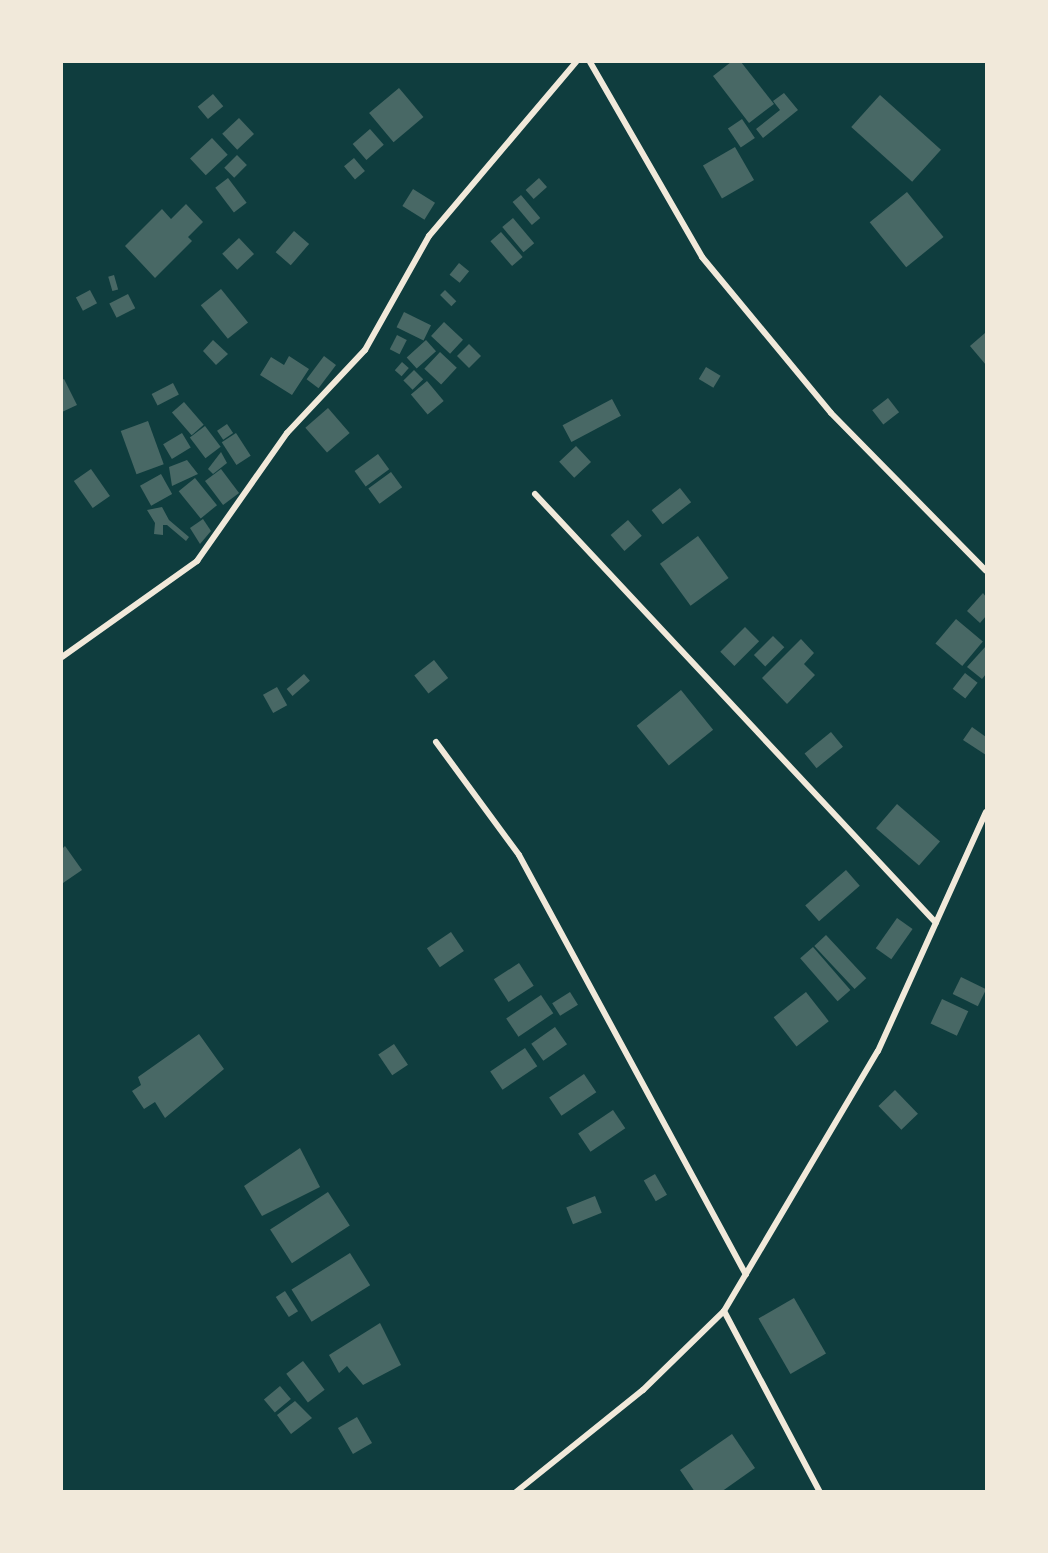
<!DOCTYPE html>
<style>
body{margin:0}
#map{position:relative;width:1048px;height:1553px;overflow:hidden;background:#0f3d3e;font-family:Karla,sans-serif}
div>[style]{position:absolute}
.building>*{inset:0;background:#486865;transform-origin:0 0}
.minor>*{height:6px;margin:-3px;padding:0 3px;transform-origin:3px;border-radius:3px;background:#f1e9da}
span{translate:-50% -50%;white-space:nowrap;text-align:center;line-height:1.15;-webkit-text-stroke:6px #f1e9da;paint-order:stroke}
.frame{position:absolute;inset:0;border:63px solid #f1e9da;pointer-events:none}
</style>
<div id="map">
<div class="building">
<i style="clip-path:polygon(731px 62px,741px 62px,774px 104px,749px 123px,713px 76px)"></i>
<i style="left:399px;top:88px;width:38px;height:39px;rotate:50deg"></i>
<i style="clip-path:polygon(784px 93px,798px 110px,763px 138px,756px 129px,780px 110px,773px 101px)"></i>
<i style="left:213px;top:94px;width:16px;height:20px;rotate:50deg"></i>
<i style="left:880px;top:95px;width:82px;height:43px;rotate:42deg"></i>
<i style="left:239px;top:118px;width:22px;height:23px;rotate:47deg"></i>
<i style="left:742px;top:119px;width:23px;height:17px;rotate:56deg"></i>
<i style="left:370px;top:129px;width:21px;height:23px;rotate:49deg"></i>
<i style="left:212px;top:138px;width:23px;height:30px;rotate:47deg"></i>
<i style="left:735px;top:147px;width:38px;height:37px;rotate:60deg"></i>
<i style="left:237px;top:155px;width:14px;height:18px;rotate:45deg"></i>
<i style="left:354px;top:158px;width:17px;height:13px;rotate:50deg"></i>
<i style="left:228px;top:178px;width:31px;height:16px;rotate:53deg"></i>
<i style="left:539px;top:178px;width:12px;height:18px;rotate:48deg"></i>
<i style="left:413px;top:189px;width:26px;height:20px;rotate:32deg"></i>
<i style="left:907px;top:192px;width:58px;height:48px;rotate:51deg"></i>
<i style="left:521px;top:195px;width:30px;height:11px;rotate:50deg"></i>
<i style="clip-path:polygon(186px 204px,203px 222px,188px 237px,192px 241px,155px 278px,125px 246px,162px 209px,171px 219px)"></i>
<i style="left:513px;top:218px;width:33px;height:14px;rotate:50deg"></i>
<i style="left:294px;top:231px;width:20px;height:28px;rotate:41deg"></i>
<i style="left:501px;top:232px;width:33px;height:14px;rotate:49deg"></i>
<i style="left:239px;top:238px;width:22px;height:23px;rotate:47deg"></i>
<i style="left:459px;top:263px;width:13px;height:15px;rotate:39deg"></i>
<i style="left:114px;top:275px;width:15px;height:6px;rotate:74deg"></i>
<i style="left:221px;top:289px;width:43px;height:26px;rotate:51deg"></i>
<i style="left:90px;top:290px;width:15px;height:16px;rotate:62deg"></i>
<i style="left:445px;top:290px;width:16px;height:7px;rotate:45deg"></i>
<i style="left:128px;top:294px;width:16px;height:21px;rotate:63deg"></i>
<i style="left:404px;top:312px;width:30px;height:17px;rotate:26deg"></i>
<i style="left:444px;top:322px;width:26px;height:19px;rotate:43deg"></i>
<i style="clip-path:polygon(985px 333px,986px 334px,986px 365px,970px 346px)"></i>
<i style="left:397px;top:335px;width:11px;height:16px;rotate:27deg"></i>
<i style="clip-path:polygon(213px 340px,228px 354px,216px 365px,203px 351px)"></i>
<i style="left:426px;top:340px;width:15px;height:26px;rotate:48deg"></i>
<i style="left:469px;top:344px;width:17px;height:17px;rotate:45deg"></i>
<i style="left:440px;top:352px;width:23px;height:23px;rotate:43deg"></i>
<i style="clip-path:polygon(289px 356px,309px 369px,292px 395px,260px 375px,271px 357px,284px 365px)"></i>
<i style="left:324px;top:356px;width:15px;height:29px;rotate:37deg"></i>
<i style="left:402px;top:362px;width:9px;height:11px;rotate:41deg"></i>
<i style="left:706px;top:367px;width:17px;height:14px;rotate:31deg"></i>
<i style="left:414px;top:370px;width:13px;height:15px;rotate:45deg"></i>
<i style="clip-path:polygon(64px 379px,77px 405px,62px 412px,62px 380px)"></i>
<i style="left:427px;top:381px;width:26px;height:21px;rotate:50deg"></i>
<i style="left:173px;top:383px;width:13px;height:24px;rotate:63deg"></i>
<i style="left:888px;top:398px;width:18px;height:20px;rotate:52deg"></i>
<i style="left:612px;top:399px;width:19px;height:56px;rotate:62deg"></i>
<i style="left:184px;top:402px;width:30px;height:16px;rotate:49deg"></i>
<i style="left:328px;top:408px;width:33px;height:30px;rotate:49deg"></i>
<i style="left:148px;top:421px;width:46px;height:29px;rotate:70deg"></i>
<i style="left:227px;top:424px;width:11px;height:12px;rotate:56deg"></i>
<i style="left:205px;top:426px;width:26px;height:19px;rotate:53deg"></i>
<i style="left:182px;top:433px;width:17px;height:22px;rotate:59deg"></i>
<i style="left:236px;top:433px;width:27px;height:17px;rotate:57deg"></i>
<i style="left:576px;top:446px;width:22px;height:23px;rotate:47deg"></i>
<i style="clip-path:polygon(221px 452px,227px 463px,213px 474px,208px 469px)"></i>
<i style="left:378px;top:454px;width:19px;height:29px;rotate:54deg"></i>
<i style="clip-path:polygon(187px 460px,198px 474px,172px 486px,169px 467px)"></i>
<i style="left:91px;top:469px;width:33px;height:21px;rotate:55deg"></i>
<i style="left:221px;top:469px;width:30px;height:20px;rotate:53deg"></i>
<i style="left:391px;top:472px;width:19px;height:28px;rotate:54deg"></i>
<i style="left:161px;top:474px;width:23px;height:24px;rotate:61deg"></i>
<i style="left:195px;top:478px;width:35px;height:21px;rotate:51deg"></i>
<i style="left:680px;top:488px;width:18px;height:36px;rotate:52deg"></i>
<i style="clip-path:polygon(162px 507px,169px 520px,189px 537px,186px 541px,167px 525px,163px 525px,163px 535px,154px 534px,155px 523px,147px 510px)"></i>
<i style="clip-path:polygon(203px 519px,211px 531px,200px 544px,190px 528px)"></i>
<i style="left:628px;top:520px;width:21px;height:23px;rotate:49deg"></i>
<i style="left:698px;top:536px;width:52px;height:47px;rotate:54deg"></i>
<i style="clip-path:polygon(983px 593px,986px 597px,986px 616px,980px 623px,967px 611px)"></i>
<i style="left:956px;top:619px;width:35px;height:32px;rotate:40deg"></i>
<i style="left:745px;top:627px;width:20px;height:35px;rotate:45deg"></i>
<i style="left:773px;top:636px;width:16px;height:27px;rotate:45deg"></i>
<i style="clip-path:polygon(801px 639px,814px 653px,804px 664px,815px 675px,787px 704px,762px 678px)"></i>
<i style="clip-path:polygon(986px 646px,986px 674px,982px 679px,967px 667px)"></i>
<i style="left:434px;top:660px;width:23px;height:25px;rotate:52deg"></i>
<i style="left:965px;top:673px;width:16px;height:20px;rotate:38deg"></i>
<i style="left:304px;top:674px;width:9px;height:23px;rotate:49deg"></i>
<i style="left:277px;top:687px;width:21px;height:16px;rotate:61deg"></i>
<i style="left:681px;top:690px;width:51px;height:57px;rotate:51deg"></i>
<i style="clip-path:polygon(972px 727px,986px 737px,986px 755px,963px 740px)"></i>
<i style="left:831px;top:732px;width:19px;height:34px;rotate:51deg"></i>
<i style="left:897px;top:804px;width:57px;height:32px;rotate:41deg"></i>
<i style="clip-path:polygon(65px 846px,82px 870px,63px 883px,62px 849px)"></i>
<i style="left:846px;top:870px;width:21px;height:54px;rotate:49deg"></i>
<i style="left:897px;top:918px;width:19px;height:37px;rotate:35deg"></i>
<i style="left:451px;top:932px;width:23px;height:29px;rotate:56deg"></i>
<i style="left:826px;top:935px;width:59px;height:16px;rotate:47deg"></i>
<i style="left:813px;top:947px;width:57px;height:17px;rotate:49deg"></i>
<i style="left:519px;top:963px;width:27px;height:30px;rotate:57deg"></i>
<i style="left:961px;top:977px;width:28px;height:19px;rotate:26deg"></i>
<i style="left:570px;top:992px;width:15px;height:21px;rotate:58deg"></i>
<i style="left:806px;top:992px;width:37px;height:41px;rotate:52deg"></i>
<i style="left:541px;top:995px;width:22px;height:42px;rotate:56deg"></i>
<i style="left:942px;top:999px;width:29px;height:27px;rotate:25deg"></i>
<i style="left:555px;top:1027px;width:21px;height:29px;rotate:55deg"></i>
<i style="clip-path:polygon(199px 1034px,224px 1069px,165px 1118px,155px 1102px,144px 1109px,132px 1091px,141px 1085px,138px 1077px)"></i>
<i style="left:394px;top:1044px;width:25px;height:19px;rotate:56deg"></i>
<i style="left:525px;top:1048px;width:22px;height:42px;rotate:56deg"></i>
<i style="left:584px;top:1074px;width:22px;height:42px;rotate:56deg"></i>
<i style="left:895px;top:1090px;width:33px;height:23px;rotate:46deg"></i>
<i style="left:613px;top:1110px;width:22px;height:42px;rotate:56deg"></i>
<i style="clip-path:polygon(300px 1148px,320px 1187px,262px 1216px,244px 1186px)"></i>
<i style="left:655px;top:1174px;width:24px;height:13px;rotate:60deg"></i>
<i style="left:328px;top:1192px;width:40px;height:69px;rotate:57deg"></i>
<i style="left:595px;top:1196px;width:18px;height:31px;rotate:68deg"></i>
<i style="left:350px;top:1253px;width:38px;height:69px;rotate:58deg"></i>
<i style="left:285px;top:1291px;width:24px;height:11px;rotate:57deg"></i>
<i style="left:794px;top:1298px;width:64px;height:41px;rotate:60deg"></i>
<i style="clip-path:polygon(380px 1323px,401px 1365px,363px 1385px,347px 1366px,339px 1373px,329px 1355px)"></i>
<i style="left:303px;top:1361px;width:36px;height:21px;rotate:53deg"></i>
<i style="left:280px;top:1386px;width:17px;height:21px;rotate:50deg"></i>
<i style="clip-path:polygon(295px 1401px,312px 1418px,291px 1434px,277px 1415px)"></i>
<i style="left:357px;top:1417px;width:30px;height:22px;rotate:60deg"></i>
<i style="clip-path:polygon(732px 1434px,755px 1468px,721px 1492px,695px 1492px,680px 1470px)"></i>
</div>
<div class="minor">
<i style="left:590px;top:62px;width:225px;rotate:60.1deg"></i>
<i style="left:702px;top:257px;width:202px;rotate:50.4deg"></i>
<i style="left:831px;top:413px;width:221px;rotate:45.5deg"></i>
<i style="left:535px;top:494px;width:587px;rotate:46.93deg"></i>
<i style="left:62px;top:657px;width:166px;rotate:-35.4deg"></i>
<i style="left:197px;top:561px;width:156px;rotate:-54.9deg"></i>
<i style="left:287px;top:433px;width:114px;rotate:-46.8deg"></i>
<i style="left:365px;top:350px;width:131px;rotate:-60.7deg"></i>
<i style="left:429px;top:236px;width:228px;rotate:-49.8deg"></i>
<i style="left:436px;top:742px;width:140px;rotate:53.7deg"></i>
<i style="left:519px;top:855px;width:477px;rotate:61.6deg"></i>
<i style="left:724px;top:1311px;width:205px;rotate:62.1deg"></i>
<i style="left:516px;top:1492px;width:163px;rotate:-38.8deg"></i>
<i style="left:643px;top:1390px;width:113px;rotate:-44.3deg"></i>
<i style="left:724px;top:1311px;width:302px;rotate:-59.4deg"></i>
<i style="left:878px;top:1051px;width:262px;rotate:-65.7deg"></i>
</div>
<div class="frame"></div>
</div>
